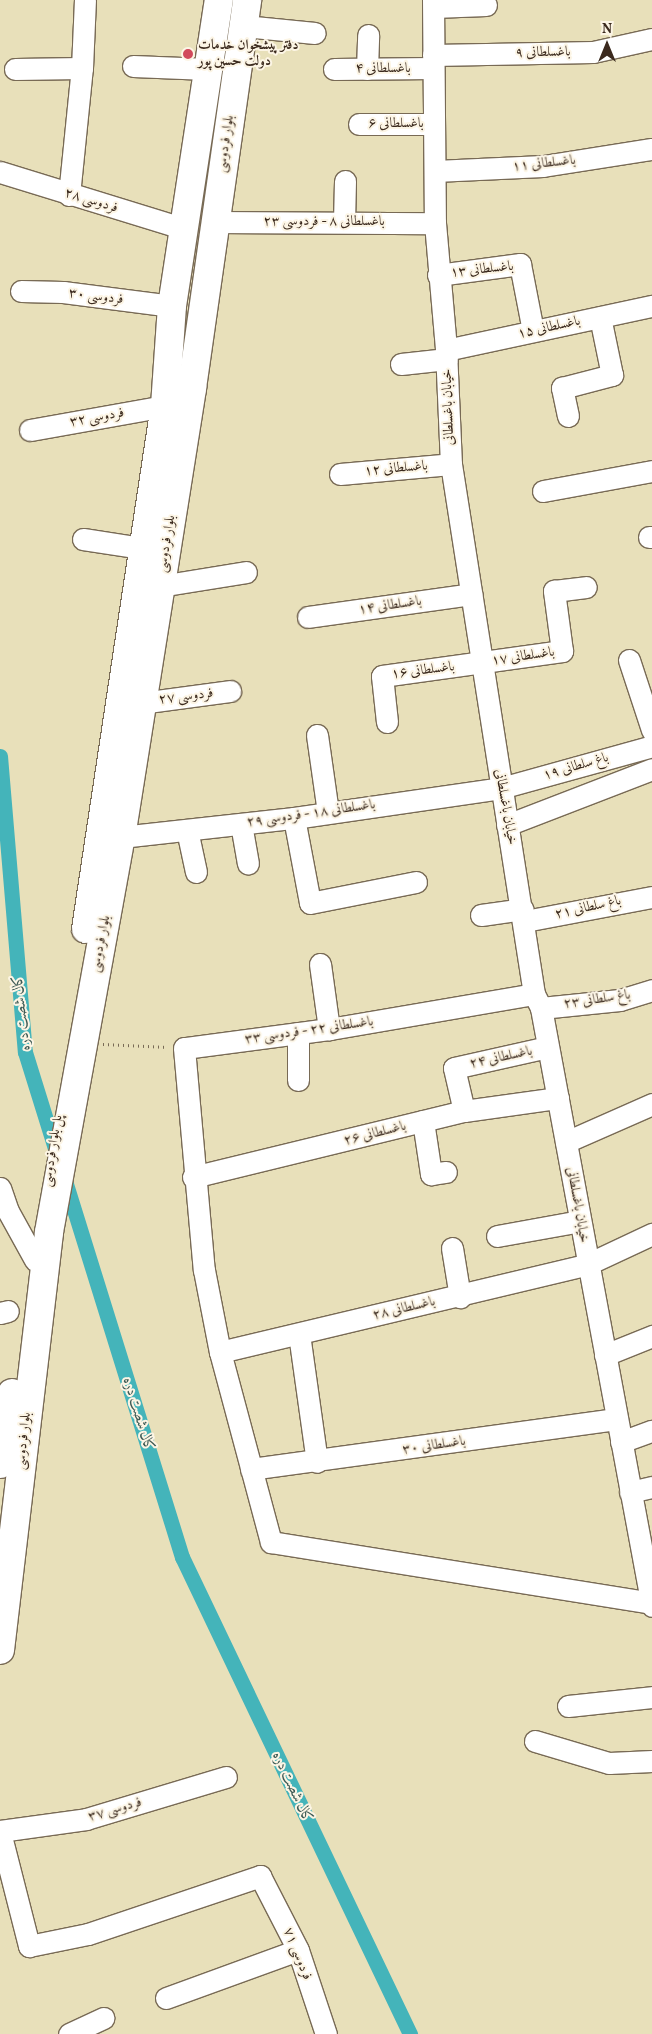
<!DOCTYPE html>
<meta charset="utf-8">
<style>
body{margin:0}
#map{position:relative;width:652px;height:2034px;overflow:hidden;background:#e8e0ba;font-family:Vollkorn,Amiri,serif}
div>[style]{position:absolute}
.canal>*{height:15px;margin:-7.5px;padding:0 7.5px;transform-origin:7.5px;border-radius:7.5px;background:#44b4ba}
.path>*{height:2.5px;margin-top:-1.25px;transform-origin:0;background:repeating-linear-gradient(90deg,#786a55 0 1px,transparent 0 5px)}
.roads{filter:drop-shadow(1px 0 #786a55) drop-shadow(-1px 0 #786a55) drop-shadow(0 1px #786a55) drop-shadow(0 -1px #786a55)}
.minor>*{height:21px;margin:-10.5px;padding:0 10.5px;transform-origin:10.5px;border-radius:10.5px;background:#fff}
.major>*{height:28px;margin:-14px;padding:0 14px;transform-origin:14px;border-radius:14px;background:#fff}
.dots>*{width:14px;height:14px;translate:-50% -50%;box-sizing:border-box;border:2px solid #fcf5e5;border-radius:50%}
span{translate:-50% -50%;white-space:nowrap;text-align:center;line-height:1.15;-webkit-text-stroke:4px #fcf5e5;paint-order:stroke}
.poi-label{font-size:14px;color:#3b2a1e;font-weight:700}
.left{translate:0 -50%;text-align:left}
.street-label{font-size:14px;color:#3b2a1e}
.water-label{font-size:15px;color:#3e5a55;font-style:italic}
.north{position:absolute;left:582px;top:20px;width:50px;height:50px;-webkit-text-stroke:4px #fcf5e5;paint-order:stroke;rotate:0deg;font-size:14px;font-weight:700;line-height:20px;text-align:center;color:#3b2a1e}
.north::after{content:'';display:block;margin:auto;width:18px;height:22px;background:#3b2a1e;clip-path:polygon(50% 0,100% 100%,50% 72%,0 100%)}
</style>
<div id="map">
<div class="canal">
<i style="left:0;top:756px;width:297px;rotate:85.2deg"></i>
<i style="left:25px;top:1052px;width:529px;rotate:72.73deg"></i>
<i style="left:182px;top:1557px;width:529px;rotate:64.45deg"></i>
</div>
<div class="path">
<i style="left:103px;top:1044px;width:65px;rotate:2.6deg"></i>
</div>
<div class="roads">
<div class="minor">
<i style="left:433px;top:0;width:223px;rotate:89.5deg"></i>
<i style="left:435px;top:223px;width:127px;rotate:85deg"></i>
<i style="left:446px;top:350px;width:114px;rotate:87.5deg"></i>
<i style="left:451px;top:464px;width:536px;rotate:81.1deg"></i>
<i style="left:534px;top:994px;width:16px;rotate:63deg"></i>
<i style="left:541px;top:1008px;width:608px;rotate:79.48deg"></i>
<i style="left:434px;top:7px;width:52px;rotate:-2.2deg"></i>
<i style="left:244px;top:26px;width:71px;rotate:5.6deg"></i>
<i style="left:433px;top:55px;width:160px;rotate:-1.1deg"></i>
<i style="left:593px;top:52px;width:60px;rotate:-12.4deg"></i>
<i style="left:133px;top:66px;width:74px;rotate:2.3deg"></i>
<i style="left:15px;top:69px;width:67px;rotate:-0.9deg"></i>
<i style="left:334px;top:69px;width:99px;rotate:-0.6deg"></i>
<i style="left:367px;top:69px;width:34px;rotate:-88deg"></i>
<i style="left:359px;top:124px;width:75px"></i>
<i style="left:435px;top:171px;width:108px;rotate:-2.7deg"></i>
<i style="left:543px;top:166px;width:110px;rotate:-8.9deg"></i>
<i style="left:0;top:172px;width:190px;rotate:17.1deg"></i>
<i style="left:69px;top:195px;width:128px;rotate:-84.2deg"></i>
<i style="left:82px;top:68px;width:68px;rotate:-87.5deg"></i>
<i style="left:213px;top:222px;width:222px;rotate:0.3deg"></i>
<i style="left:344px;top:222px;width:41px;rotate:-88.6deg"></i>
<i style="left:438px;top:275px;width:83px;rotate:-7.6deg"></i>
<i style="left:520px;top:264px;width:68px;rotate:79deg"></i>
<i style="left:21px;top:291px;width:42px;rotate:1.4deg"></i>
<i style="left:63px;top:292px;width:110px;rotate:7.3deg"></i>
<i style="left:446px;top:350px;width:211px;rotate:-12.1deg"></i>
<i style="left:401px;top:364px;width:46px;rotate:-6.2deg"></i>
<i style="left:568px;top:416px;width:29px;rotate:-102deg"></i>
<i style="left:562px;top:388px;width:52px;rotate:-14.6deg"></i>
<i style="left:612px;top:375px;width:59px;rotate:-101.7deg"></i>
<i style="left:30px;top:430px;width:137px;rotate:-10.1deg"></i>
<i style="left:340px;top:474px;width:111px;rotate:-5.1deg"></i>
<i style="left:543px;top:491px;width:111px;rotate:-10.4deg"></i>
<i style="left:649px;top:537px;width:3px"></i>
<i style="left:83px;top:539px;width:60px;rotate:8.7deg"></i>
<i style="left:160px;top:586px;width:87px;rotate:-9.2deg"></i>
<i style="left:308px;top:617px;width:165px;rotate:-8deg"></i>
<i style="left:629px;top:660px;width:74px;rotate:71.8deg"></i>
<i style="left:141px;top:703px;width:90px;rotate:-7.7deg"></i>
<i style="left:387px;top:722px;width:46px;rotate:-96.2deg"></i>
<i style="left:382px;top:676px;width:182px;rotate:-7.9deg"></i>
<i style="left:562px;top:651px;width:61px;rotate:-97.6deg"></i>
<i style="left:554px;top:591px;width:32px;rotate:-7deg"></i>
<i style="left:317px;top:735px;width:78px;rotate:81.9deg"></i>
<i style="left:294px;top:818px;width:86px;rotate:79.3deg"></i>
<i style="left:310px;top:903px;width:108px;rotate:-11.2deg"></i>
<i style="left:241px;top:824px;width:40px;rotate:80deg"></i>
<i style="left:507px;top:825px;width:155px;rotate:-21.1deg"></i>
<i style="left:187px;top:830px;width:43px;rotate:77.9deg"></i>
<i style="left:121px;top:837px;width:174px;rotate:-6.3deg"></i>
<i style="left:294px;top:818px;width:209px;rotate:-8.2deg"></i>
<i style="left:501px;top:788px;width:157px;rotate:-15.5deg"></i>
<i style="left:481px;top:915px;width:42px;rotate:-8.1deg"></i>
<i style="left:525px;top:921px;width:129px;rotate:-10.7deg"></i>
<i style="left:320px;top:964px;width:66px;rotate:82.1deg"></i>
<i style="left:534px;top:994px;width:208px;rotate:170.3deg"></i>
<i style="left:329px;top:1029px;width:146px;rotate:172.5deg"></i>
<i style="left:184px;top:1048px;width:223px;rotate:84.9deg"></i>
<i style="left:204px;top:1270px;width:84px;rotate:79deg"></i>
<i style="left:220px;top:1352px;width:197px;rotate:75deg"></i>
<i style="left:271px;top:1542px;width:386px;rotate:9.1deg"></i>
<i style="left:541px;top:1008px;width:79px;rotate:-5.8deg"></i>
<i style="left:620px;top:1000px;width:34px;rotate:-17deg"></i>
<i style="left:298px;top:1033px;width:47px;rotate:90deg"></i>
<i style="left:464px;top:1111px;width:44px;rotate:-103.1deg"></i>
<i style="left:454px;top:1068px;width:96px;rotate:-12.6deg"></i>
<i style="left:423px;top:1121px;width:54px;rotate:81.4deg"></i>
<i style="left:431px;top:1174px;width:15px;rotate:-8deg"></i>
<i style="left:566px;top:1142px;width:94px;rotate:-23.8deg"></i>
<i style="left:193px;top:1177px;width:279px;rotate:-13.7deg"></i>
<i style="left:464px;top:1111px;width:95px;rotate:-7.9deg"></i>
<i style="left:0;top:1188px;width:24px;rotate:71deg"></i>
<i style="left:8px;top:1211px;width:56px;rotate:61.1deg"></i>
<i style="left:497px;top:1236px;width:84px;rotate:-10.2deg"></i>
<i style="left:452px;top:1248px;width:50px;rotate:80.7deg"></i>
<i style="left:0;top:1313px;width:8px;rotate:-14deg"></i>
<i style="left:299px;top:1334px;width:129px;rotate:82deg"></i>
<i style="left:220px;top:1352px;width:378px;rotate:-13.4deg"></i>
<i style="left:588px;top:1264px;width:71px;rotate:-25.1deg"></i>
<i style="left:605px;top:1355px;width:51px;rotate:-22deg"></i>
<i style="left:621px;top:1442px;width:33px;rotate:-20deg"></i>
<i style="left:251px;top:1469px;width:369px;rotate:-7.8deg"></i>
<i style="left:630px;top:1492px;width:23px;rotate:-13deg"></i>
<i style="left:568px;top:1706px;width:84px;rotate:-6.1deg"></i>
<i style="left:535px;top:1741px;width:77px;rotate:16.6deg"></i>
<i style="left:609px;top:1763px;width:43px;rotate:-2.7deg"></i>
<i style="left:0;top:1831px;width:87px;rotate:-7.9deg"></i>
<i style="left:86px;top:1819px;width:146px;rotate:-16.7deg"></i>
<i style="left:0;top:1832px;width:118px;rotate:75.7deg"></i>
<i style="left:29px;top:1946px;width:60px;rotate:-11.5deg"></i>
<i style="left:88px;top:1934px;width:182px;rotate:-18.6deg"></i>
<i style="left:260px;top:1876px;width:83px;rotate:62.8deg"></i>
<i style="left:298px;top:1950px;width:89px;rotate:71.6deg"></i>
<i style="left:166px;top:1998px;width:140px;rotate:-20deg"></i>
<i style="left:69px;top:2034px;width:38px;rotate:-25deg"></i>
</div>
<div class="major">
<i style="left:86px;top:929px;width:529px;rotate:-81.41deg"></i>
<i style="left:165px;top:406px;width:100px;rotate:-86deg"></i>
<i style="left:172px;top:306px;width:310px;rotate:-81.3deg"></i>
<i style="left:0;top:1464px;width:72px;rotate:-80.4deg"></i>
<i style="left:0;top:1650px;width:421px;rotate:-83.3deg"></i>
<i style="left:49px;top:1232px;width:402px;rotate:-79.7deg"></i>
<i style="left:121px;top:837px;width:455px;rotate:-81deg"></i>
<i style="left:192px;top:388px;width:392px;rotate:-81.9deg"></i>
</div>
</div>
<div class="dots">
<i style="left:188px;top:54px;background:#d1495b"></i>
</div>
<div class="poi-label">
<span class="left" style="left:198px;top:54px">دفتر پیشخوان خدمات<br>دولت حسین پور</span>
</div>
<div class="street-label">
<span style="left:543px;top:53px;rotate:-1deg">باغسلطانی ۹</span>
<span style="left:383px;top:69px">باغسلطانی ۴</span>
<span style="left:396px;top:124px">باغسلطانی ۶</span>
<span style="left:226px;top:144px;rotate:-82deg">بلوار فردوسی</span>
<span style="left:544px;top:164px;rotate:-6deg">باغسلطانی ۱۱</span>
<span style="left:91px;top:201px;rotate:17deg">فردوسی ۲۸</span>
<span style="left:324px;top:222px">باغسلطانی ۸ - فردوسی ۲۳</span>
<span style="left:482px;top:270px;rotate:-6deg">باغسلطانی ۱۳</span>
<span style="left:96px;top:297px;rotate:7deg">فردوسی ۳۰</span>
<span style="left:549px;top:328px;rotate:-12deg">باغسلطانی ۱۵</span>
<span style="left:449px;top:407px;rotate:-92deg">خیابان باغسلطانی</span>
<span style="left:97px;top:418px;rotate:-10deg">فردوسی ۳۲</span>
<span style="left:396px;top:469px;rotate:-5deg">باغسلطانی ۱۲</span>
<span style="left:167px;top:544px;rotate:-81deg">بلوار فردوسی</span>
<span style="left:390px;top:606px;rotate:-8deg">باغسلطانی ۱۴</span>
<span style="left:523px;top:657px;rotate:-8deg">باغسلطانی ۱۷</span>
<span style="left:423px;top:671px;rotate:-7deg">باغسلطانی ۱۶</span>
<span style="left:186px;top:697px;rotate:-7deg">فردوسی ۲۷</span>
<span style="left:576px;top:767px;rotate:-16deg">باغ سلطانی ۱۹</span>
<span style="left:505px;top:807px;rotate:80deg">خیابان باغسلطانی</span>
<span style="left:311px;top:814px;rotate:-8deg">باغسلطانی ۱۸ - فردوسی ۲۹</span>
<span style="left:588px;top:908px;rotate:-12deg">باغ سلطانی ۲۱</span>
<span style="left:101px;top:944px;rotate:-79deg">بلوار فردوسی</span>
<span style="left:597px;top:1000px;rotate:-8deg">باغ سلطانی ۲۳</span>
<span style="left:309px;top:1031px;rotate:-8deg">باغسلطانی ۲۲ - فردوسی ۳۳</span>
<span style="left:501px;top:1058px;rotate:-12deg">باغسلطانی ۲۴</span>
<span style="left:375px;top:1134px;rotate:-14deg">باغسلطانی ۲۶</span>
<span style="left:53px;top:1151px;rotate:-81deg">پل بلوار فردوسی</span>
<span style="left:577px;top:1205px;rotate:80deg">خیابان باغسلطانی</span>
<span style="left:404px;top:1309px;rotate:-13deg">باغسلطانی ۲۸</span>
<span style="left:24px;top:1441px;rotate:-84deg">بلوار فردوسی</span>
<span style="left:434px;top:1446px;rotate:-8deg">باغسلطانی ۳۰</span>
<span style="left:115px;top:1810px;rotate:-16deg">فردوسی ۳۷</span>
<span style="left:297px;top:1954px;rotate:68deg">فردوسی ۷۱</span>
</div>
<div class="water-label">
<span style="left:22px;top:1012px;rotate:-96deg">کال شصت دره</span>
<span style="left:138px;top:1415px;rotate:73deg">کال شصت دره</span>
<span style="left:292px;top:1788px;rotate:65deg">کال شصت دره</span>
</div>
<div class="north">N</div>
</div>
